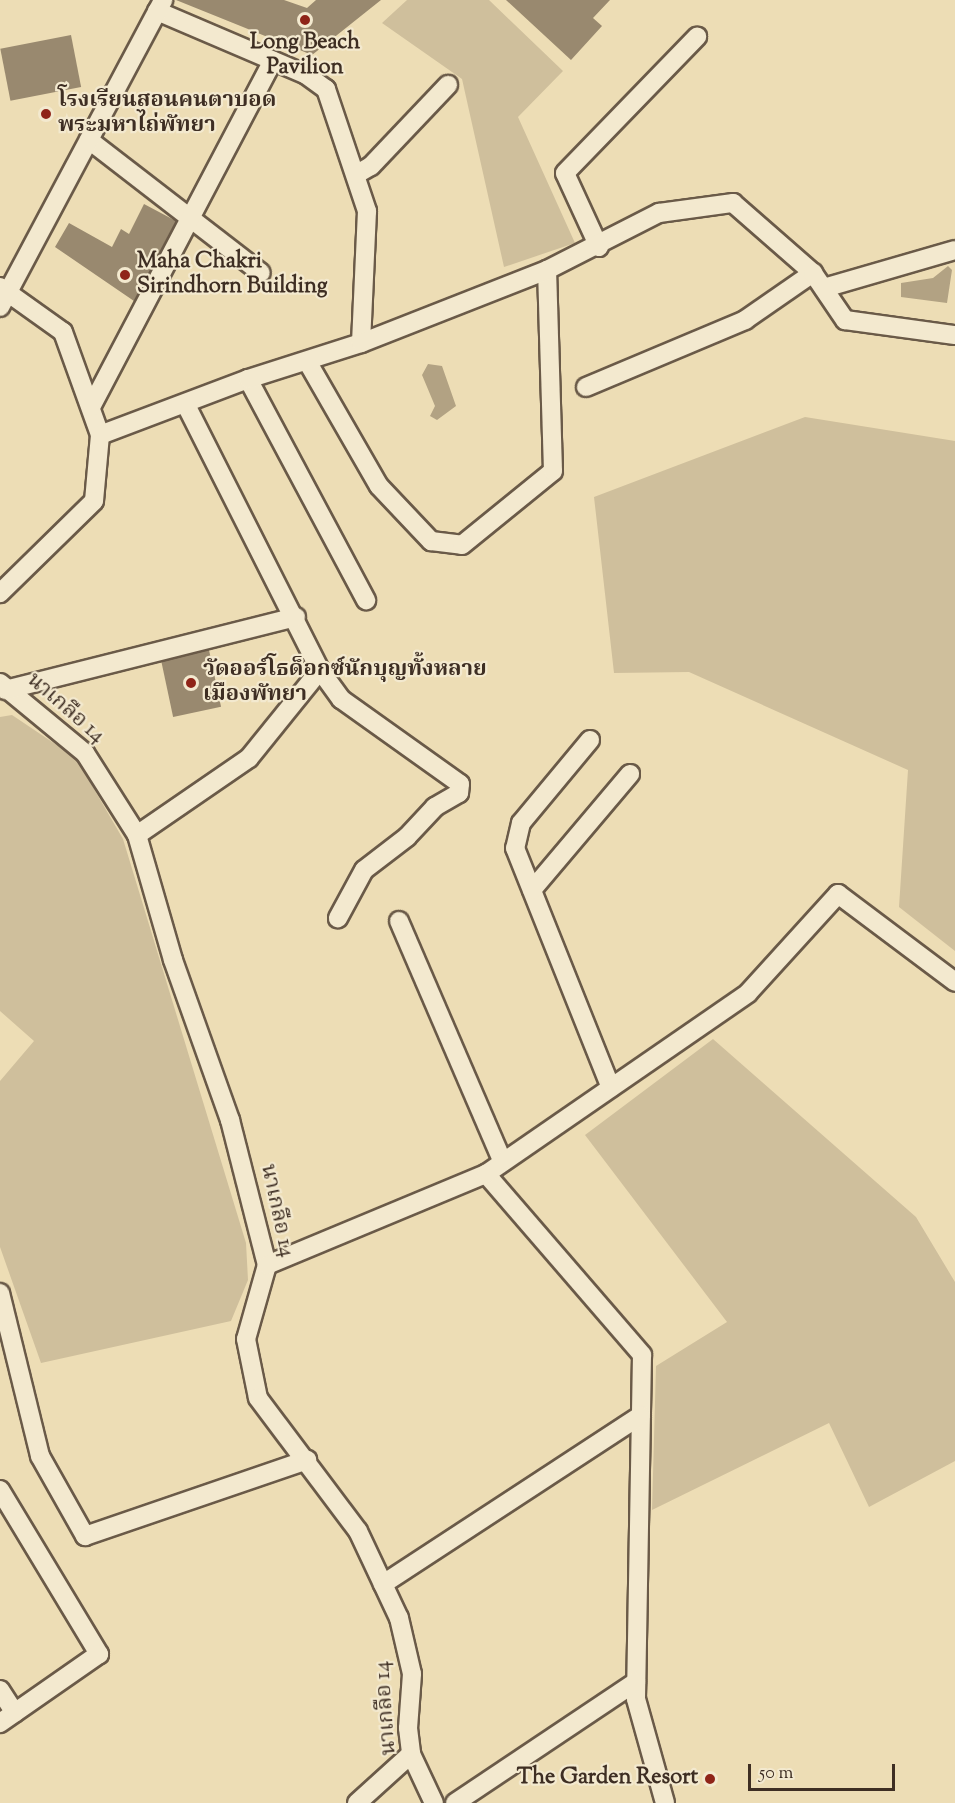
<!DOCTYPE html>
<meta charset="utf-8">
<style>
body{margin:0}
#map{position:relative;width:955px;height:1803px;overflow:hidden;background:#edddb5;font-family:"Sorts Mill Goudy","Noto Serif Thai",serif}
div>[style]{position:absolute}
.green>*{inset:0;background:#cfbf9c}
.water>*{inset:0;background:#b2a283}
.building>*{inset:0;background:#99896f;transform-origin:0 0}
.roads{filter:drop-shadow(2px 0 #6a5a48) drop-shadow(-2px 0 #6a5a48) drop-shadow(0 2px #6a5a48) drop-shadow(0 -2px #6a5a48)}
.street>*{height:18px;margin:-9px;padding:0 9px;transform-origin:9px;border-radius:9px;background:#f3e9cf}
.dots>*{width:16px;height:16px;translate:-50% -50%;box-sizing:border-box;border:3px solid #f3e9cf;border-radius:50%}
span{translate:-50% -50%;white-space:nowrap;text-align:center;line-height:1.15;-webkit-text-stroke:4.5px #f3e9cf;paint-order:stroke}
.poi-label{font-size:22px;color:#3e2e23;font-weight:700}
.left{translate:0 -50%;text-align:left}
.right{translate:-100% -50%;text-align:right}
.street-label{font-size:22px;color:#3e2e23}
.scale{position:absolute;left:748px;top:1764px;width:147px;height:27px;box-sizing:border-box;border:3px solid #3e2e23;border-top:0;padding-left:8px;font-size:18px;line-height:21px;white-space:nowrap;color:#3e2e23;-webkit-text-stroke:4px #f3e9cf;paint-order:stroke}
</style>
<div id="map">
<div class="green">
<i style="clip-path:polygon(407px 0,489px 0,563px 71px,518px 117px,575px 243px,504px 267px,462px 79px,382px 23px)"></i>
<i style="clip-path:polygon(805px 417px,955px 441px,955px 951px,899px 907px,908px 770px,689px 672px,614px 673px,594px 497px)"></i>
<i style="clip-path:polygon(12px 715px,76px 758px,123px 839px,246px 1243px,248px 1280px,231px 1321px,41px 1363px,0 1247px,0 1081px,34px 1041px,0 1011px,0 717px)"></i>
<i style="clip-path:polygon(713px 1039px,916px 1217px,955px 1282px,955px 1461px,869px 1507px,829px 1423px,652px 1510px,656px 1366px,727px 1322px,585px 1135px)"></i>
</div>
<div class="water">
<i style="clip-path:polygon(948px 266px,952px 270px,947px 303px,901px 297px,901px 283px,933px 278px)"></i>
<i style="clip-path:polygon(428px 364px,442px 366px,456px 406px,437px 420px,430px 416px,435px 406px,422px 375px)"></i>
</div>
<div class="building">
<i style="clip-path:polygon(176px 0,284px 0,307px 8px,316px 0,381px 0,312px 55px)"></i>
<i style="clip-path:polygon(506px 0,610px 0,593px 18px,602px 26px,571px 60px)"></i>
<i style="left:71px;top:35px;width:53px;height:72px;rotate:79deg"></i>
<i style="clip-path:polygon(144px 204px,176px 221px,134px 301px,55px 247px,69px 223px,112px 247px,121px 229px,129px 234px)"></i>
<i style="left:209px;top:650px;width:58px;height:49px;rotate:78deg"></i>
</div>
<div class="roads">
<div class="street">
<i style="left:157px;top:11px;width:161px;rotate:23.1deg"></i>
<i style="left:305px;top:74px;width:26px;rotate:36deg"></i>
<i style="left:326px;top:89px;width:129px;rotate:71.4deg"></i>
<i style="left:367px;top:211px;width:132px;rotate:92.6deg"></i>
<i style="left:89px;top:140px;width:217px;rotate:37.7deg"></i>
<i style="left:357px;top:174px;width:16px;rotate:-30deg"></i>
<i style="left:371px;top:166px;width:112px;rotate:-46.5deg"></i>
<i style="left:599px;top:247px;width:81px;rotate:-114.7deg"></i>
<i style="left:565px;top:173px;width:190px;rotate:-45.9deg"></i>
<i style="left:0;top:287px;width:77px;rotate:35.5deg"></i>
<i style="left:63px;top:332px;width:109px;rotate:70.2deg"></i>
<i style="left:100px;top:435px;width:66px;rotate:95.2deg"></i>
<i style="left:94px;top:501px;width:132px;rotate:135.6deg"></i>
<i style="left:824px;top:288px;width:136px;rotate:-16.2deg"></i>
<i style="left:0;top:307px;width:348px;rotate:-62deg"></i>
<i style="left:307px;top:361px;width:144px;rotate:60.1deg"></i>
<i style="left:379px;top:486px;width:76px;rotate:46.6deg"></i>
<i style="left:431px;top:541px;width:31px;rotate:7deg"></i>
<i style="left:462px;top:545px;width:117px;rotate:-39.1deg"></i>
<i style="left:553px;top:471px;width:201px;rotate:-91.7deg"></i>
<i style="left:248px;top:379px;width:251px;rotate:61.9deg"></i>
<i style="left:586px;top:387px;width:173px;rotate:-22.8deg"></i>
<i style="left:745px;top:320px;width:83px;rotate:-34.7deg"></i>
<i style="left:186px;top:405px;width:297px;rotate:63.2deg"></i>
<i style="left:320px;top:670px;width:36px;rotate:54deg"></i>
<i style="left:341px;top:699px;width:146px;rotate:35.5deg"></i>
<i style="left:460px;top:784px;width:9px;rotate:96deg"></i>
<i style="left:459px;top:793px;width:28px;rotate:150deg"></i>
<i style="left:435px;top:807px;width:41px;rotate:133deg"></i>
<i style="left:407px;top:837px;width:54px;rotate:142.5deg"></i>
<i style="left:364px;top:870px;width:55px;rotate:118.4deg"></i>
<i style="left:91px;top:407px;width:391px;rotate:-62.3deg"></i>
<i style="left:100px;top:435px;width:158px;rotate:-20.7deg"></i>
<i style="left:248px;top:379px;width:119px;rotate:-17.7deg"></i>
<i style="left:361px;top:343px;width:200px;rotate:-21.4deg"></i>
<i style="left:547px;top:270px;width:126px;rotate:-27deg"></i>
<i style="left:659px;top:213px;width:75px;rotate:-7.7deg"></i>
<i style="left:733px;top:203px;width:106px;rotate:41.2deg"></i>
<i style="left:813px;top:273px;width:57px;rotate:55.8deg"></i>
<i style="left:845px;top:320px;width:111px;rotate:7.8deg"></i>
<i style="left:0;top:683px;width:110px;rotate:39.5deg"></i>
<i style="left:85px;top:753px;width:97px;rotate:57.6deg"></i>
<i style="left:137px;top:835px;width:130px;rotate:73.9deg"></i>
<i style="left:173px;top:960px;width:170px;rotate:70.4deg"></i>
<i style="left:230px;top:1120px;width:150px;rotate:75.7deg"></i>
<i style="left:267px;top:1265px;width:77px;rotate:105.8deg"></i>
<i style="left:246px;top:1339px;width:60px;rotate:78.5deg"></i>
<i style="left:258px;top:1398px;width:166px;rotate:53.1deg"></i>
<i style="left:358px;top:1531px;width:96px;rotate:64.8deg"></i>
<i style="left:399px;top:1618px;width:57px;rotate:76.9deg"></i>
<i style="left:412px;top:1674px;width:54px;rotate:94.2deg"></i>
<i style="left:408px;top:1728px;width:26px;rotate:83deg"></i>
<i style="left:411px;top:1754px;width:54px;rotate:64.9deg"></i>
<i style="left:5px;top:690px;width:300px;rotate:-14.1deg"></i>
<i style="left:590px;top:740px;width:108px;rotate:129.7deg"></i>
<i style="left:521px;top:823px;width:26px;rotate:103deg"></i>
<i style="left:515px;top:848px;width:258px;rotate:68.2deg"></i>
<i style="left:137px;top:835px;width:136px;rotate:-34.5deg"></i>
<i style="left:249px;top:758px;width:113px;rotate:-51.1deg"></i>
<i style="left:532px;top:890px;width:152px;rotate:-49.8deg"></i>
<i style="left:399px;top:921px;width:262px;rotate:66.7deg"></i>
<i style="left:486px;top:1174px;width:239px;rotate:49.2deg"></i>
<i style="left:642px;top:1355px;width:344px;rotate:91deg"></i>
<i style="left:636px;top:1699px;width:108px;rotate:74.4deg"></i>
<i style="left:267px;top:1265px;width:237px;rotate:-22.6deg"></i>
<i style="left:486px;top:1174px;width:318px;rotate:-34.6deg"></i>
<i style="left:748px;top:993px;width:134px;rotate:-47.7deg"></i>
<i style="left:838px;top:894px;width:146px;rotate:36.9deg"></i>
<i style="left:0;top:1293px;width:168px;rotate:76.2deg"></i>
<i style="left:40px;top:1456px;width:92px;rotate:60.6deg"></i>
<i style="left:85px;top:1536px;width:235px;rotate:-18.9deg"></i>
<i style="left:0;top:1490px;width:192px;rotate:58.9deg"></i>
<i style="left:99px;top:1654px;width:121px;rotate:145.1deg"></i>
<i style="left:383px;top:1584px;width:308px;rotate:-33.2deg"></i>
<i style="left:0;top:1690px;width:27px;rotate:57deg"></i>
<i style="left:357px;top:1803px;width:73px;rotate:-42.2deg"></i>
<i style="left:455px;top:1803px;width:218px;rotate:-33.8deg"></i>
</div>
</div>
<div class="dots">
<i style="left:305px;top:20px;background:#8f2418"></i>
<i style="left:46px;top:114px;background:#8f2418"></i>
<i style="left:125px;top:275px;background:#8f2418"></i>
<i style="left:191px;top:683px;background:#8f2418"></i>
<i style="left:710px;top:1779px;background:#8f2418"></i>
</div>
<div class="poi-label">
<span style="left:305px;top:56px">Long Beach<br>Pavilion</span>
<span class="left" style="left:58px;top:114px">โรงเรียนสอนคนตาบอด<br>พระมหาไถ่พัทยา</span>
<span class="left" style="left:137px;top:275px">Maha Chakri<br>Sirindhorn Building</span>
<span class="left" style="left:203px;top:683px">วัดออร์โธด็อกซ์นักบุญทั้งหลาย<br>เมืองพัทยา</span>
<span class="right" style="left:698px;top:1779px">The Garden Resort</span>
</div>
<div class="street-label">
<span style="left:65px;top:709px;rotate:41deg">นาเกลือ 14</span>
<span style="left:276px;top:1211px;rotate:78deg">นาเกลือ 14</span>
<span style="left:387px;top:1708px;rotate:-94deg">นาเกลือ 14</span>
</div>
<div class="scale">50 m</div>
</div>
